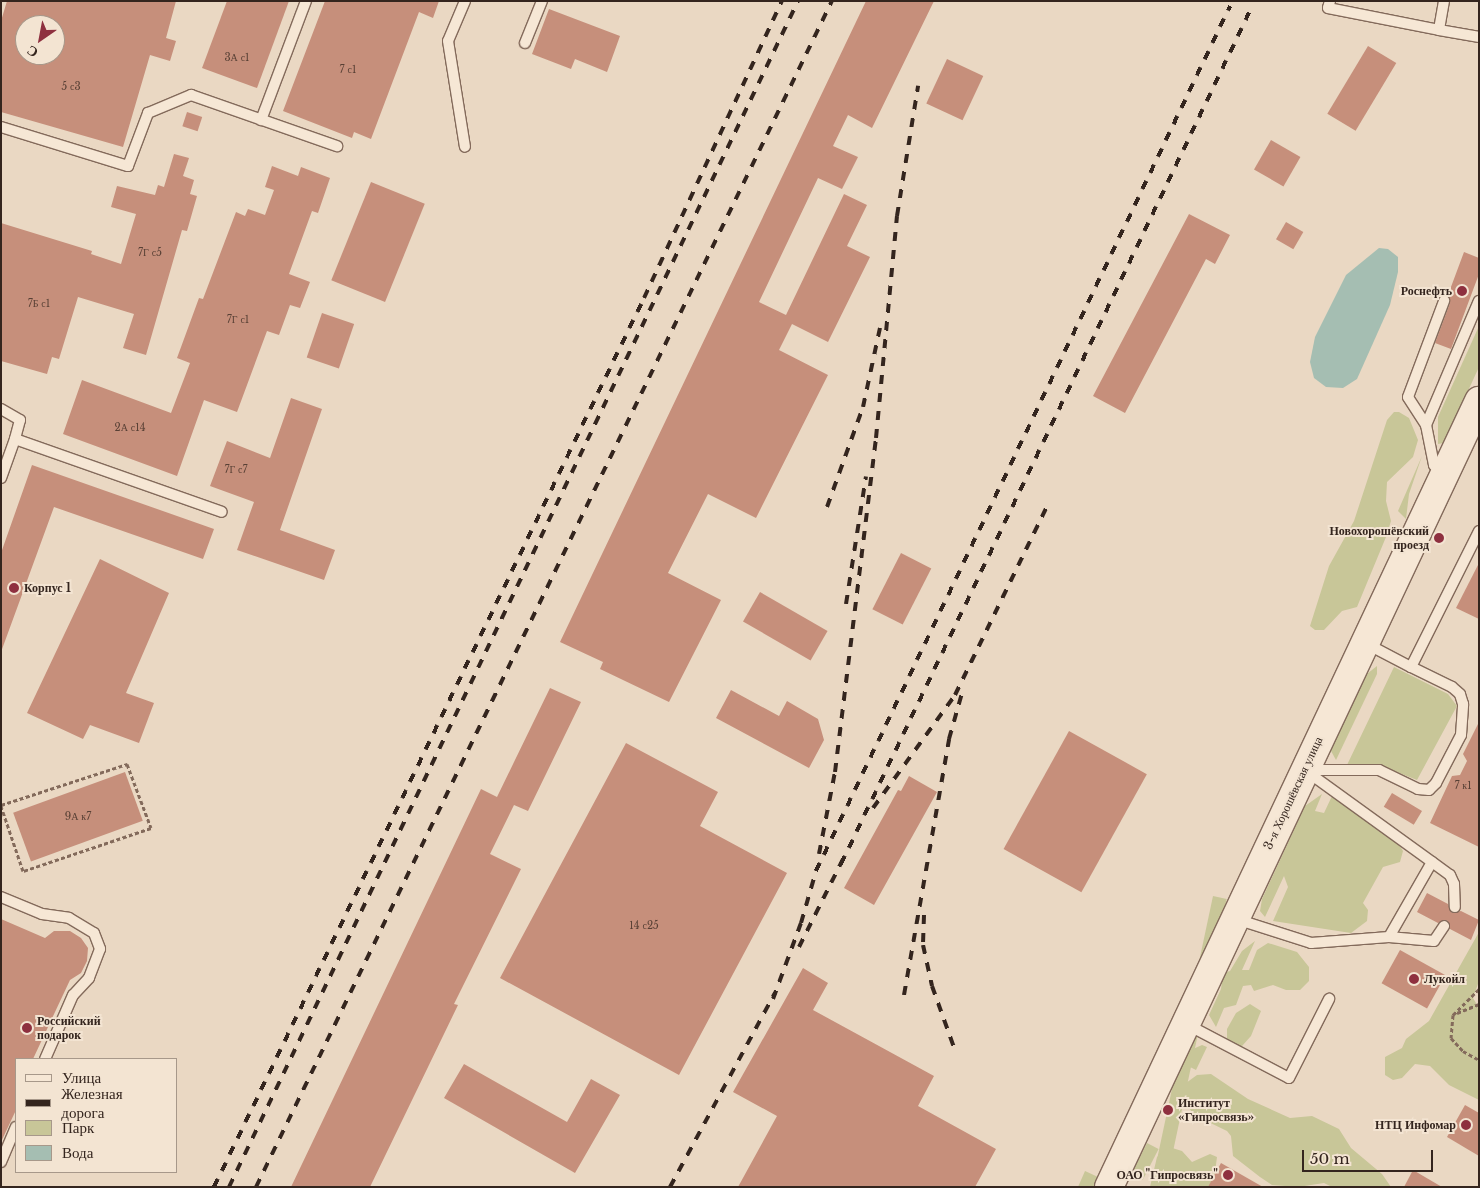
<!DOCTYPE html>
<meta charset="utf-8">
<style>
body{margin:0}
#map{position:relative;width:1480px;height:1188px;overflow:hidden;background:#ead8c3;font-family:"Libre Baskerville",serif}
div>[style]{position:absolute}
.green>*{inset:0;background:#c8c698;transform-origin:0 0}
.water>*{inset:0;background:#a5beb2}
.building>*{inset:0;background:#c68f7b;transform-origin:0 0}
.path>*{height:3px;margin-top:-1.5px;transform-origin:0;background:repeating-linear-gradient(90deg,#836a5b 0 4px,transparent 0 6.5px)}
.roads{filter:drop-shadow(1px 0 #836a5b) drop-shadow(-1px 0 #836a5b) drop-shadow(0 1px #836a5b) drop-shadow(0 -1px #836a5b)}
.lane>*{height:10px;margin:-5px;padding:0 5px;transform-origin:5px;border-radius:5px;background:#f6e7d5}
.secondary>*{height:28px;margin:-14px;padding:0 14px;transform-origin:14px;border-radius:14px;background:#f6e7d5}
.rail>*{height:4px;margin-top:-2px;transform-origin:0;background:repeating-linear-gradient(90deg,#34251e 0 9px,transparent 0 18px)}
.dots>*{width:14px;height:14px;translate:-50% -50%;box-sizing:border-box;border:2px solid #f3e4d2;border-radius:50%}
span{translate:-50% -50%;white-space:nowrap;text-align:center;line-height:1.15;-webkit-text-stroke:4px #f3e4d2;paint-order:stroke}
.number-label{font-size:10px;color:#584035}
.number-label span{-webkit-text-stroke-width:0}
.poi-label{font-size:12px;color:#34251e;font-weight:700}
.right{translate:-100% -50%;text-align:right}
.left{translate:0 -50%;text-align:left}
.street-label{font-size:12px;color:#34251e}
.frame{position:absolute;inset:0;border:2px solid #34251e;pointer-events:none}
.legend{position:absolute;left:15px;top:1058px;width:162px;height:115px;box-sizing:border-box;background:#f3e4d2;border:1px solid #a7988a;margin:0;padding:6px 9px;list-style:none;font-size:15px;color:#34251e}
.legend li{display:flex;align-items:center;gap:10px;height:25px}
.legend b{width:25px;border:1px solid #a7988a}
.north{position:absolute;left:15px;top:15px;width:50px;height:50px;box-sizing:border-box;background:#f3e4d2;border:1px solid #a7988a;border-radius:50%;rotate:213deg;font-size:14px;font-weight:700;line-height:20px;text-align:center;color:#34251e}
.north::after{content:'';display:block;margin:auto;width:18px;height:22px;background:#8e303f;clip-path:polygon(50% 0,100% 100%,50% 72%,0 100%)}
.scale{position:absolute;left:1302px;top:1150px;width:131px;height:22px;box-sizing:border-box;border:2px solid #34251e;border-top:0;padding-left:6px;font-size:15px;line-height:18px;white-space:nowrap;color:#34251e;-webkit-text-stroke:4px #f3e4d2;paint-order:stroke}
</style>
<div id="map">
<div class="green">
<i style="clip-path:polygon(1479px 326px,1479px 367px,1444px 443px,1438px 444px,1438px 417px)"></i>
<i style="clip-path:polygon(1394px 412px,1399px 412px,1409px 418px,1418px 440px,1413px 457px,1387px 482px,1386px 501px,1391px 521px,1386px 537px,1357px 607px,1342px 611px,1324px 630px,1315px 630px,1310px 626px,1329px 566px,1354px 521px,1387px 420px)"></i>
<i style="clip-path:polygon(1422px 456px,1409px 494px,1406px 519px,1398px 511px)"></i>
<i style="clip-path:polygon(1377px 666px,1377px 674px,1336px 760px,1331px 751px,1332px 743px,1363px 677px)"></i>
<i style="clip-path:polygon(1394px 667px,1448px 694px,1457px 706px,1417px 780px,1379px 765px,1347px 765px)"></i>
<i style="clip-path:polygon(1322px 794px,1315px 811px,1324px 813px,1332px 796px,1398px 843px,1403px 851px,1400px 862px,1383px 867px,1363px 903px,1368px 910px,1367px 921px,1351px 933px,1273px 921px,1288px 887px,1284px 876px,1265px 917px,1260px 911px,1262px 899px,1305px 806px)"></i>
<i style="left:1213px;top:896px;width:14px;height:284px;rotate:12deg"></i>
<i style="clip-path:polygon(1479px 932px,1479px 981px,1473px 998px,1479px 1008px,1479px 1100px,1449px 1085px,1430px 1066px,1415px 1064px,1402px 1078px,1393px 1080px,1385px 1075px,1385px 1057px,1402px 1048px,1406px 1039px,1429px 1021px)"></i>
<i style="clip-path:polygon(1255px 941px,1242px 970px,1249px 970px,1257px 950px,1268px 943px,1297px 952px,1309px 967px,1309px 981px,1300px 990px,1286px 990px,1273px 985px,1254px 991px,1251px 985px,1243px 986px,1236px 1005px,1224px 1008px,1216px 1027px,1209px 1015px,1221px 989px,1223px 973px,1230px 971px,1242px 951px)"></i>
<i style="clip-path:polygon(1250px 1004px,1261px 1011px,1251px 1036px,1242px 1046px,1236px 1047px,1227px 1039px,1227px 1029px,1236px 1013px)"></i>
<i style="clip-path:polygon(1202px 1045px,1207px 1047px,1196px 1070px,1184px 1064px,1193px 1049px)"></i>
<i style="clip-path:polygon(1211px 1074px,1248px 1099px,1290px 1118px,1312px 1116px,1339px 1129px,1351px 1148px,1382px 1174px,1391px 1187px,1332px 1187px,1324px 1183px,1298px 1187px,1272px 1185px,1260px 1177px,1233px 1156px,1231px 1136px,1227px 1131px,1194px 1115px,1187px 1105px,1183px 1089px,1186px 1083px,1197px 1075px)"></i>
<i style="left:1147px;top:1143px;width:13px;height:35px;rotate:27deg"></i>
<i style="clip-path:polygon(1169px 1147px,1182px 1151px,1192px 1162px,1210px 1154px,1217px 1157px,1214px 1180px,1208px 1187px,1150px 1187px,1157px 1157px)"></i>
<i style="clip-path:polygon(1085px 1171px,1098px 1177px,1094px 1187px,1078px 1187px)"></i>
</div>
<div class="water">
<i style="clip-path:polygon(1379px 248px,1388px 249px,1398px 257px,1398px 272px,1390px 305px,1357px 379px,1343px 388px,1326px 387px,1314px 378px,1310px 362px,1315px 337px,1346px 275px)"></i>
</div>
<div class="building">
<i style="clip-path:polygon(evenodd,7px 1px,176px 1px,166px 38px,176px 41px,170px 61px,150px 55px,123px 147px,1px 112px,1px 21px,7px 1px,25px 25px,55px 25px,55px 55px,25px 55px,25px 25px)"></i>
<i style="clip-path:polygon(227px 1px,289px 1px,257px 88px,202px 68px)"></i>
<i style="clip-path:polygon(325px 1px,439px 1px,433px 18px,419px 12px,371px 139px,354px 132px,352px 138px,283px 111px)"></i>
<i style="clip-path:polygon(866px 1px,934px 1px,872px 128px,848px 115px,833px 146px,858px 157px,842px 189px,818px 178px,759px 302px,786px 315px,844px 194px,867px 205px,847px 246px,870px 257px,828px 342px,792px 324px,779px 350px,828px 375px,756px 518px,708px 494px,668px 573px,721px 600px,669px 702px,600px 669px,603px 662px,560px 642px)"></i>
<i style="clip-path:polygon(549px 9px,620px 36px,607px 72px,575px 59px,571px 69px,532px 54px)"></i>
<i style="left:1368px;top:46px;width:33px;height:79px;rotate:31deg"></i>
<i style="left:947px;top:59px;width:40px;height:49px;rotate:25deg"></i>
<i style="left:187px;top:112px;width:16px;height:15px;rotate:18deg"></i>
<i style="left:1271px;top:140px;width:34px;height:34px;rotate:30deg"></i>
<i style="clip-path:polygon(174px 154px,189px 158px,183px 176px,194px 180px,190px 194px,197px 196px,187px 231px,182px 230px,146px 355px,123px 348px,134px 314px,78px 297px,59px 359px,52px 357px,47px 374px,1px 361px,1px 223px,92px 251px,91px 254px,121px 264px,136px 214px,111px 207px,117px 186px,155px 195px,158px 185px,164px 187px)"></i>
<i style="clip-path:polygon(272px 166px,298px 176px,301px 167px,330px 178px,318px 213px,312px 211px,289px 274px,310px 282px,300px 308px,290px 305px,279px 335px,267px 331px,237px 412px,204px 400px,177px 476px,63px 434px,82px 380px,171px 413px,190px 363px,177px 358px,199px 298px,203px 299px,236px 212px,245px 216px,248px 209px,265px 215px,274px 190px,265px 187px)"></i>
<i style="left:371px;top:182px;width:58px;height:106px;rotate:22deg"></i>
<i style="clip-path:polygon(1189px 214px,1230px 235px,1215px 264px,1206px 259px,1125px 413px,1093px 396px)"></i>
<i style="left:1286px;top:222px;width:20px;height:20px;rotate:30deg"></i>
<i style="clip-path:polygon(1464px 252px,1479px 258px,1479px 274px,1451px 349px,1435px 343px,1450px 303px,1448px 295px)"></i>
<i style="left:322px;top:313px;width:34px;height:47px;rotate:19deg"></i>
<i style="clip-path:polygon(291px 398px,322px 409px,280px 530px,335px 550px,324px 580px,237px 550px,254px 502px,210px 486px,227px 441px,270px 458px)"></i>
<i style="clip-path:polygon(32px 465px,214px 529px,203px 559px,54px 507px,1px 652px,1px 553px)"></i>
<i style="left:901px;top:553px;width:34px;height:63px;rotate:27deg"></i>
<i style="clip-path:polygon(100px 559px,169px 593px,126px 693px,154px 703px,139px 743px,90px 725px,83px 739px,27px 713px)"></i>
<i style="clip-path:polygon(1479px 563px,1479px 619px,1456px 608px)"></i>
<i style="left:760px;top:592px;width:78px;height:34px;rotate:30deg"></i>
<i style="clip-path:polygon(550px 688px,581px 702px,528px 811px,514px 805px,490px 854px,521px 869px,454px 1004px,458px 1005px,370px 1187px,291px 1187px,481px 789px,497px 797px)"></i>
<i style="clip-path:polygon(731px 690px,779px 716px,787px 701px,818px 719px,824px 740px,809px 768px,716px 718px)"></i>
<i style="clip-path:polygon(1479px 722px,1479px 847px,1430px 823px,1452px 776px,1460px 775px,1467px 761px,1463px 754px)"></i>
<i style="left:1069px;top:731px;width:89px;height:135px;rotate:29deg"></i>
<i style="clip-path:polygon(626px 743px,718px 792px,700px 826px,787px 873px,679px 1075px,500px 978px)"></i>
<i style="left:125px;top:772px;width:52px;height:119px;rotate:70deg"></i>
<i style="clip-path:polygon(909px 776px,937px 792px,874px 905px,844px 888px,898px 790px,901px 791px)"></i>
<i style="left:1392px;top:793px;width:35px;height:16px;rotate:31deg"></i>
<i style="clip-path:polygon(1427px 893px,1448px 904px,1452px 913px,1461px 911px,1479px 920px,1471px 940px,1450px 929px,1447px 920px,1438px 923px,1417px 912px)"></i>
<i style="clip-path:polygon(1px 919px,45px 938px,54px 931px,70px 931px,81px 938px,88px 948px,87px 961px,81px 973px,70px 980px,33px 1059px,16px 1059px,16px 1110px,1px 1142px)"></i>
<i style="left:1400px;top:950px;width:52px;height:38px;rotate:29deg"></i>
<i style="clip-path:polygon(803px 968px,828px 983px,813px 1010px,934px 1076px,918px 1106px,996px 1149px,975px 1187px,738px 1187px,777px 1116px,733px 1092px)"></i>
<i style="clip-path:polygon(464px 1064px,567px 1122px,591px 1079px,620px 1095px,575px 1173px,444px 1098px)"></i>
<i style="clip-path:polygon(1465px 1105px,1479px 1113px,1479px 1156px,1447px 1137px)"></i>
<i style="clip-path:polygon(1221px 1163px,1263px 1187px,1208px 1187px)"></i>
<i style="clip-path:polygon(1413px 1170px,1442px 1187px,1404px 1187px)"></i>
</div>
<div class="path">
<i style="left:1px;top:805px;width:133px;rotate:-18deg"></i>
<i style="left:127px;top:764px;width:68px;rotate:69.4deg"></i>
<i style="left:151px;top:828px;width:135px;rotate:161.4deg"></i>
<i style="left:23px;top:871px;width:69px;rotate:-108.7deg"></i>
<i style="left:1479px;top:989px;width:37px;rotate:135deg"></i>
<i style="left:1453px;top:1015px;width:23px;rotate:95deg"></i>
<i style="left:1451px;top:1038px;width:18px;rotate:47deg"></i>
<i style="left:1463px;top:1051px;width:18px;rotate:29deg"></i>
<i style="left:1457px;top:1013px;width:24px;rotate:-22deg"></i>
</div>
<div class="roads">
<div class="lane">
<i style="left:465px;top:1px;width:43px;rotate:113deg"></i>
<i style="left:448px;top:41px;width:107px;rotate:80.9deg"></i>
<i style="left:1330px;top:1px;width:7px;rotate:106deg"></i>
<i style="left:1328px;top:8px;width:113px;rotate:11.2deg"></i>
<i style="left:1444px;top:1px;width:29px;rotate:100deg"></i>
<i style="left:1439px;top:30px;width:41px;rotate:9.9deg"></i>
<i style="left:525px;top:43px;width:45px;rotate:-68deg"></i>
<i style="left:261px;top:120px;width:127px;rotate:-69.3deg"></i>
<i style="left:1px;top:127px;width:133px;rotate:17.1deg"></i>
<i style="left:128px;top:166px;width:57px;rotate:-69.3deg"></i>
<i style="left:148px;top:113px;width:47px;rotate:-22.7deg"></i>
<i style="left:191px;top:95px;width:155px;rotate:19.3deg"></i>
<i style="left:1px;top:409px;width:22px;rotate:30deg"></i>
<i style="left:20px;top:420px;width:20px;rotate:105deg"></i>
<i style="left:1426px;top:425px;width:33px;rotate:-123deg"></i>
<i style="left:1408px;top:397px;width:103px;rotate:-69.4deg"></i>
<i style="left:1442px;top:474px;width:12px;rotate:-132deg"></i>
<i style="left:1434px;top:465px;width:41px;rotate:-101.3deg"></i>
<i style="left:1426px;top:425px;width:135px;rotate:-66.9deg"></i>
<i style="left:1px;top:478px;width:41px;rotate:-70.3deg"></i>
<i style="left:15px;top:439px;width:219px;rotate:19.4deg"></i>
<i style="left:1365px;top:643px;width:52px;rotate:27.6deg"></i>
<i style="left:1411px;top:667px;width:152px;rotate:-63.4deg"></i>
<i style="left:1432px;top:862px;width:22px;rotate:36deg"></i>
<i style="left:1450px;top:875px;width:10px;rotate:66deg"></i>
<i style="left:1454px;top:884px;width:23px;rotate:88deg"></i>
<i style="left:1px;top:897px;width:44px;rotate:22.5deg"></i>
<i style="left:42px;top:914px;width:27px;rotate:8deg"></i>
<i style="left:69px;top:918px;width:29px;rotate:31deg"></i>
<i style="left:94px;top:933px;width:17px;rotate:69deg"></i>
<i style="left:100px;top:949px;width:31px;rotate:111deg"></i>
<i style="left:89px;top:978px;width:23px;rotate:133deg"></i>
<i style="left:73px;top:995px;width:70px;rotate:113.6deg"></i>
<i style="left:1236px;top:919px;width:79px;rotate:17.7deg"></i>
<i style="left:1311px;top:943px;width:78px;rotate:-4.4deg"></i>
<i style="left:1389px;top:937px;width:86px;rotate:-60.2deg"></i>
<i style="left:1432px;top:862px;width:157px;rotate:-144.1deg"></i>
<i style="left:1305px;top:770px;width:74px"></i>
<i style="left:1379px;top:770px;width:43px;rotate:26deg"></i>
<i style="left:1418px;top:789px;width:11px;rotate:5deg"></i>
<i style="left:1429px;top:790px;width:10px;rotate:-45deg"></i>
<i style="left:1436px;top:783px;width:54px;rotate:-62.5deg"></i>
<i style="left:1461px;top:735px;width:31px;rotate:-86deg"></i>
<i style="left:1463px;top:704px;width:10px;rotate:-107deg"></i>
<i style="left:1460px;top:694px;width:11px;rotate:-139deg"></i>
<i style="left:1452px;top:687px;width:46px;rotate:-154deg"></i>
<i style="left:1389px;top:937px;width:45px;rotate:5.1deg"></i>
<i style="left:1434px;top:941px;width:18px;rotate:-56deg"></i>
<i style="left:1186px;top:1024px;width:116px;rotate:27.7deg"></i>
<i style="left:1289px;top:1078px;width:89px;rotate:-63.1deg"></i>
<i style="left:1px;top:1162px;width:38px;rotate:-67deg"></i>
</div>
<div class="secondary">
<i style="left:1109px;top:1187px;width:869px;rotate:-64.79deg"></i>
</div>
</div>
<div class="rail">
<i style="left:827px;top:507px;width:106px;rotate:-70.2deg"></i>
<i style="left:863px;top:407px;width:81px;rotate:-77.9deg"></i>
<i style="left:846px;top:604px;width:129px;rotate:-81.1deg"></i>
<i style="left:873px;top:808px;width:140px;rotate:-54deg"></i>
<i style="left:955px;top:695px;width:215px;rotate:-64deg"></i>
<i style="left:819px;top:854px;width:84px;rotate:-79deg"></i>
<i style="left:835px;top:772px;width:337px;rotate:-83deg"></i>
<i style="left:876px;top:438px;width:223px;rotate:-84.6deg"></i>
<i style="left:897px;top:216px;width:132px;rotate:-80.8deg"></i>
<i style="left:841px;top:864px;width:944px;rotate:-64.39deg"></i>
<i style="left:924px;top:915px;width:30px;rotate:92deg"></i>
<i style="left:923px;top:945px;width:42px;rotate:77.6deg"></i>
<i style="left:932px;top:986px;width:71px;rotate:70.3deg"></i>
<i style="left:799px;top:947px;width:101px;rotate:-63.4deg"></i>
<i style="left:904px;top:995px;width:260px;rotate:-80deg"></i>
<i style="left:949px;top:739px;width:48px;rotate:-74.2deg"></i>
<i style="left:773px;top:999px;width:81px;rotate:-69.8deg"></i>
<i style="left:801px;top:923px;width:54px;rotate:-73.9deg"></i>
<i style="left:816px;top:871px;width:959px;rotate:-64.42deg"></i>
<i style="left:214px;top:1187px;width:988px;rotate:-64.19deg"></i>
<i style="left:644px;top:298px;width:327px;rotate:-65.1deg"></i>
<i style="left:229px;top:1187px;width:1315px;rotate:-64.37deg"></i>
<i style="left:256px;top:1187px;width:1318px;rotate:-64.1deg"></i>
<i style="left:670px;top:1187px;width:221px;rotate:-61.6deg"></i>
</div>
<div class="dots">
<i style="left:1462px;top:291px;background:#8e303f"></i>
<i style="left:1439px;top:538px;background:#8e303f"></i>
<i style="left:14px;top:588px;background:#8e303f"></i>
<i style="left:1414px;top:979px;background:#8e303f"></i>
<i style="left:27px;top:1028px;background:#8e303f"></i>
<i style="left:1168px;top:1110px;background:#8e303f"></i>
<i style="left:1466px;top:1125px;background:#8e303f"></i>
<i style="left:1228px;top:1175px;background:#8e303f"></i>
</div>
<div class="number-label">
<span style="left:237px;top:58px">3А с1</span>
<span style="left:348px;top:70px">7 с1</span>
<span style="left:71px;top:87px">5 с3</span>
<span style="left:150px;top:253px">7Г с5</span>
<span style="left:39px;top:304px">7Б с1</span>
<span style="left:238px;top:320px">7Г с1</span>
<span style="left:130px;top:428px">2А с14</span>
<span style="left:236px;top:470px">7Г с7</span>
<span style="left:1463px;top:786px">7 к1</span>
<span style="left:78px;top:817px">9А к7</span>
<span style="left:644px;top:926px">14 с25</span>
</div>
<div class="poi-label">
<span class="right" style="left:1452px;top:291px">Роснефть</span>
<span class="right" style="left:1429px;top:538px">Новохорошёвский<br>проезд</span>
<span class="left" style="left:24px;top:588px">Корпус 1</span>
<span class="left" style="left:1424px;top:979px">Лукойл</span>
<span class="left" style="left:37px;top:1028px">Российский<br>подарок</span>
<span class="left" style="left:1178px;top:1110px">Институт<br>«Гипросвязь»</span>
<span class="right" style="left:1456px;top:1125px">НТЦ Инфомар</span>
<span class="right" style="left:1218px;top:1175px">ОАО "Гипросвязь"</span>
</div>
<div class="street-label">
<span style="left:1293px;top:793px;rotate:-65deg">3-я Хорошёвская улица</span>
</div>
<div class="frame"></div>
<ul class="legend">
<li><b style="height:6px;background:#f6e7d5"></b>Улица</li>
<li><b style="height:6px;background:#34251e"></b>Железная дорога</li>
<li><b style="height:14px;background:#c8c698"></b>Парк</li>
<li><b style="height:14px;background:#a5beb2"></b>Вода</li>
</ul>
<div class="north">С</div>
<div class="scale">50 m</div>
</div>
